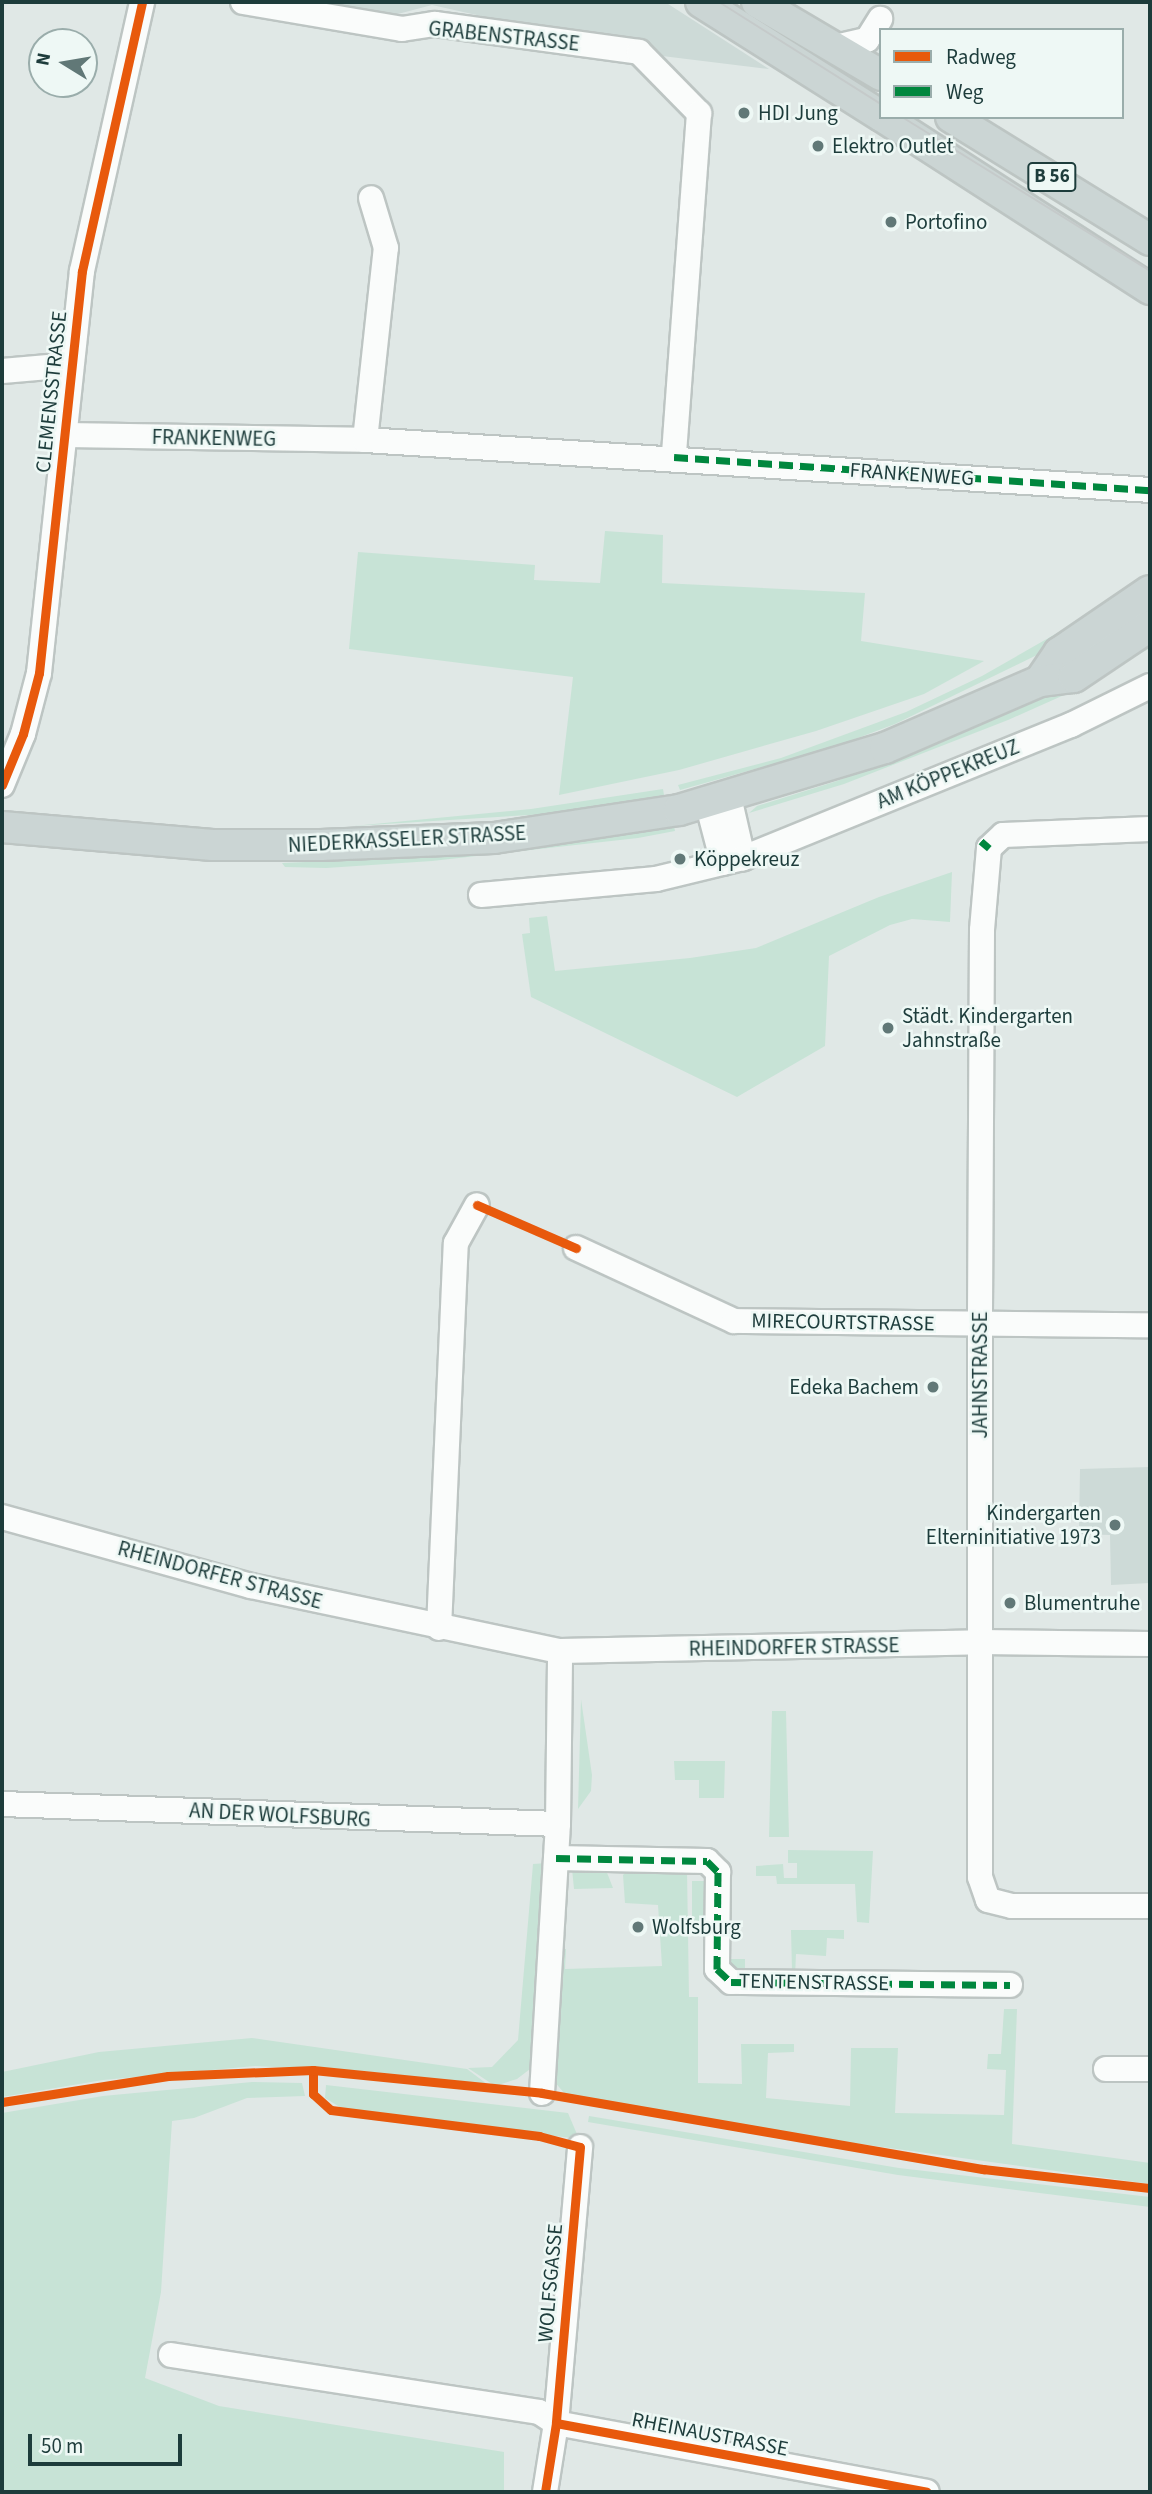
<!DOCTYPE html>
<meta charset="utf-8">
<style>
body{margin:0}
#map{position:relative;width:1152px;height:2494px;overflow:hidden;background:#e0e8e6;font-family:"Source Sans 3",sans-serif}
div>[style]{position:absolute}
.built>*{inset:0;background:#cddad7}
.green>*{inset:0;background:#c7e3d6;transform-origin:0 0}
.roads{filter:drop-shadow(2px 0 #bdc5c3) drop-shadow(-2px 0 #bdc5c3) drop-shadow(0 2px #bdc5c3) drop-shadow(0 -2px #bdc5c3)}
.minor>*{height:24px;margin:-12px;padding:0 12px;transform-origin:12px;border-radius:12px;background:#fafcfb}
.major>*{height:30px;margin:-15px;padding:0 15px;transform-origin:15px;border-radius:15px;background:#cbd5d4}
.tram>*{height:2px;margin:-1px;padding:0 1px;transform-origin:1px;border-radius:1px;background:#c5caca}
.quiet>*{height:7px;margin-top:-3.5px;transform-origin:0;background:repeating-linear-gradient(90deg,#00873e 0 14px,transparent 0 21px)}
.cycleway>*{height:9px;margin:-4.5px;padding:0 4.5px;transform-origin:4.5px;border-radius:4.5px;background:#e8590c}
.dots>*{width:19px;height:19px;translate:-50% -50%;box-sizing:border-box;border:4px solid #eef8f5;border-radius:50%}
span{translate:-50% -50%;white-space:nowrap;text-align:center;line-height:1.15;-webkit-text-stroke:5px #eef8f5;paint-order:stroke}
.shield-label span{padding:2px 5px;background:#eef8f5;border:2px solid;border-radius:5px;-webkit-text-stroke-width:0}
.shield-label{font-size:19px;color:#1d3c3b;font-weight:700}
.street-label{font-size:21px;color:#1d3c3b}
.poi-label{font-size:21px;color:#1d3c3b}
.left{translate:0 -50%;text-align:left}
.right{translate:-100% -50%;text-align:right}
.frame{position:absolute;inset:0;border:4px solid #1d3c3b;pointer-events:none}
.legend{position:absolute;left:879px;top:28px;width:245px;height:91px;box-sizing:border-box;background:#eef8f5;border:2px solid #9aadab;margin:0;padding:9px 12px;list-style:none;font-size:21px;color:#1d3c3b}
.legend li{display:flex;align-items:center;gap:14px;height:35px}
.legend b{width:35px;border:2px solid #9aadab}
.north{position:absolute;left:28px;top:28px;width:70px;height:70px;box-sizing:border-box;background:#eef8f5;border:2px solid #9aadab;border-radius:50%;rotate:281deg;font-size:19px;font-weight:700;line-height:28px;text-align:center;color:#1d3c3b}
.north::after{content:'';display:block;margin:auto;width:24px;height:32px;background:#617877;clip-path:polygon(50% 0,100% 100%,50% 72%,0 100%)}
.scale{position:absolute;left:28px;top:2434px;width:154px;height:32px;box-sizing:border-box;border:4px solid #1d3c3b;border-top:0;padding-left:9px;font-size:21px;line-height:24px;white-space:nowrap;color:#1d3c3b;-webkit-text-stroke:5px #eef8f5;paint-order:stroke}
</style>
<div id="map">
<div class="built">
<i style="clip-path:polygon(303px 2px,665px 2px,769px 69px,654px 55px,432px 5px,394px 15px)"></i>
<i style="clip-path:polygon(1150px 1467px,1150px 1583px,1111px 1585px,1110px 1535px,1079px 1534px,1080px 1469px)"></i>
</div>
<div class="green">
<i style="clip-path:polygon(605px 531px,663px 535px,662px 583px,865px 593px,861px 641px,984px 661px,924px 694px,816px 731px,679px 770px,559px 795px,573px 677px,349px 649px,358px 552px,535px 565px,534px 580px,600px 583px)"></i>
<i style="clip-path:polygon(1094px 612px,1077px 630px,1037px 655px,895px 724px,834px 747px,680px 790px,678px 785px,781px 758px,906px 712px,982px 676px)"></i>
<i style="clip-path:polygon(1150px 643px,1150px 648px,1082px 687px,1008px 720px,844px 784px,749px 813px,757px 806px,837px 781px,1013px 710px)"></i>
<i style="clip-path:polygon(663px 789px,664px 795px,546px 814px,353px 826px,531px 809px)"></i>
<i style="clip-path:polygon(674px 826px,675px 831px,638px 838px,432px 861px,326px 868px,285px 867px,282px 863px,424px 857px)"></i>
<i style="clip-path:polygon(952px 872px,950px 922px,912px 919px,890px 925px,829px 956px,825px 1046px,737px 1097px,531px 997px,522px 934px,530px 933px,529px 918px,547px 916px,555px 971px,690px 958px,756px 948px,879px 897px)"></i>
<i style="clip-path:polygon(581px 1699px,592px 1775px,591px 1791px,578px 1809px)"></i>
<i style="clip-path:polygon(772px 1711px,786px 1711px,789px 1837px,769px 1837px)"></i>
<i style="clip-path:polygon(674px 1761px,725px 1761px,724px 1798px,699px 1798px,699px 1780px,675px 1780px)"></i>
<i style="clip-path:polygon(788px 1850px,873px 1851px,869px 1923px,857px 1922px,855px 1884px,777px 1884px,776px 1876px,756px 1876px,756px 1866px,783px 1864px,784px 1878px,797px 1878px,797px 1863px,788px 1863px)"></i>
<i style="clip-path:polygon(547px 1863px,534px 2066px,517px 2079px,495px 2086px,468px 2068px,492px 2067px,518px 2040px,533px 1864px)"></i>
<i style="clip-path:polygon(572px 1869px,606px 1870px,613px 1888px,574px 1889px)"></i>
<i style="clip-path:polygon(628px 1870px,687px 1870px,689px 1997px,698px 1997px,698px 2083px,742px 2084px,741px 2044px,794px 2044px,794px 2052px,768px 2053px,766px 2098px,850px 2106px,851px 2048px,898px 2048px,895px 2113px,1004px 2115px,1006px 2070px,987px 2069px,988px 2054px,1001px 2054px,1004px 2009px,1017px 2009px,1012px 2144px,1150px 2163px,1150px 2184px,839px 2141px,565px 2094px,553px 2080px,556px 1949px,566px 1949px,565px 1969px,662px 1966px,658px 1905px,625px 1903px,623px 1875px)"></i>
<i style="left:692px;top:1881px;width:13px;height:47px"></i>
<i style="clip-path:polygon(791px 1930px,844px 1930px,844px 1939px,827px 1938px,826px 1956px,796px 1954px,795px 1977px,730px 1971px,728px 1959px,745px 1959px,745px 1971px,792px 1971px)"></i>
<i style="clip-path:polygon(252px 2038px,467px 2069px,491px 2087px,372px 2072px,255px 2066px,103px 2080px,2px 2097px,2px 2072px,99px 2052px)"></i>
<i style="clip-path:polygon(252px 2082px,302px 2083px,305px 2096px,247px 2098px,194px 2118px,172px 2121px,161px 2292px,145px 2378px,219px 2406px,504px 2452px,504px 2492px,2px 2492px,2px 2113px,103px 2096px)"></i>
<i style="clip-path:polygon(326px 2085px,568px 2113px,579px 2139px,343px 2109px,325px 2098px)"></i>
<i style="clip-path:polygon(589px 2116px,899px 2168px,1150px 2197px,1150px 2207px,898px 2175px,588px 2122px)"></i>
</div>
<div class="roads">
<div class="minor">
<i style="left:243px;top:2px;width:161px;rotate:9.6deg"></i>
<i style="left:402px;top:29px;width:33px;rotate:-9deg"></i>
<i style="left:435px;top:24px;width:206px;rotate:7.8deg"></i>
<i style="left:639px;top:52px;width:86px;rotate:45.5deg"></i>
<i style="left:699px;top:113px;width:345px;rotate:94.2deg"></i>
<i style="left:831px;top:48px;width:37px;rotate:-13deg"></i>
<i style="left:867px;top:40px;width:25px;rotate:-58deg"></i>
<i style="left:2px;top:371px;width:69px;rotate:-5deg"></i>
<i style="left:63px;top:435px;width:302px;rotate:0.9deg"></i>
<i style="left:365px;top:440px;width:787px;rotate:3.64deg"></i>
<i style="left:365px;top:440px;width:193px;rotate:-83.8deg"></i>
<i style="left:386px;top:248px;width:52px;rotate:-106.7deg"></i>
<i style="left:2px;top:785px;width:55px;rotate:-67.6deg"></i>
<i style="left:23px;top:734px;width:63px;rotate:-75.3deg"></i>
<i style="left:39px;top:673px;width:404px;rotate:-83.9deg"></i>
<i style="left:82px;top:271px;width:276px;rotate:-77.4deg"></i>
<i style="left:729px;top:797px;width:63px;rotate:77.1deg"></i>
<i style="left:707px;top:802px;width:63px;rotate:75.3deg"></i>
<i style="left:1150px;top:829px;width:147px;rotate:177.7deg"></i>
<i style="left:1003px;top:835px;width:19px;rotate:137deg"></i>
<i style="left:989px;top:848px;width:82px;rotate:94.9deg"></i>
<i style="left:982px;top:930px;width:393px;rotate:90.3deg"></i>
<i style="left:980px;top:1323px;width:554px;rotate:90deg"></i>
<i style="left:980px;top:1877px;width:24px;rotate:71deg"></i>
<i style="left:988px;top:1900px;width:25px;rotate:14deg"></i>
<i style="left:1012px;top:1906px;width:138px"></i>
<i style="left:481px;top:895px;width:176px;rotate:-5.2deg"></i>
<i style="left:656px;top:879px;width:89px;rotate:-13.6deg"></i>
<i style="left:743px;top:858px;width:354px;rotate:-22.1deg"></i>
<i style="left:1071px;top:725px;width:88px;rotate:-26.3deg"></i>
<i style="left:576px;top:1248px;width:174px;rotate:24.8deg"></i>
<i style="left:734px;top:1321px;width:416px;rotate:0.6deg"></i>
<i style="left:2px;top:1517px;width:258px;rotate:15.5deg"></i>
<i style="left:251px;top:1586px;width:316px;rotate:11.9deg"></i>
<i style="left:560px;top:1651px;width:421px;rotate:-1.2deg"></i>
<i style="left:981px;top:1642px;width:169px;rotate:0.7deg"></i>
<i style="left:439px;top:1628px;width:385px;rotate:-87.5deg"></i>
<i style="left:456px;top:1243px;width:43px;rotate:-61.1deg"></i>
<i style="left:2px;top:1804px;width:556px;rotate:2.06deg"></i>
<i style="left:556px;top:1858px;width:151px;rotate:1.1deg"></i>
<i style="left:707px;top:1861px;width:16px;rotate:45deg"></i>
<i style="left:718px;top:1872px;width:97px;rotate:90.6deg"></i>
<i style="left:717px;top:1969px;width:19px;rotate:43deg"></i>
<i style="left:731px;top:1982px;width:279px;rotate:0.6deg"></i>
<i style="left:1106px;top:2069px;width:44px"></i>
<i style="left:542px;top:2093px;width:269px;rotate:-86.6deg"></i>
<i style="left:558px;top:1824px;width:173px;rotate:-89.3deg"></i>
<i style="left:171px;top:2355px;width:372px;rotate:8.8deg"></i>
<i style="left:539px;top:2412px;width:20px;rotate:33deg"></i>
<i style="left:556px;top:2423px;width:377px;rotate:10.5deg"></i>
<i style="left:545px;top:2492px;width:70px;rotate:-80.9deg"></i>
<i style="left:556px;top:2423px;width:277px;rotate:-85deg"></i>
</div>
<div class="major">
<i style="left:701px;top:2px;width:213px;rotate:32.3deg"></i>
<i style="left:757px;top:2px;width:144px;rotate:30.5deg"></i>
<i style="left:883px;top:117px;width:318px;rotate:32.8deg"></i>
<i style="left:951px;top:117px;width:234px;rotate:31.7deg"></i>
<i style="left:1040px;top:681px;width:34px;rotate:-56deg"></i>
<i style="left:1059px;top:653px;width:110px;rotate:-34.3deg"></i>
<i style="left:2px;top:827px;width:211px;rotate:4.9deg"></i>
<i style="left:212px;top:845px;width:109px"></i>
<i style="left:321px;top:845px;width:173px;rotate:-2.3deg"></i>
<i style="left:494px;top:838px;width:187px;rotate:-8.6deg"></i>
<i style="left:679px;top:810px;width:215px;rotate:-16.8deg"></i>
<i style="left:885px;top:748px;width:169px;rotate:-23.4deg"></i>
<i style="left:1040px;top:681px;width:34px;rotate:-7deg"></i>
<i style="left:1074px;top:677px;width:92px;rotate:-33.9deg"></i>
</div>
</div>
<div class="tram">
<i style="left:719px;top:2px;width:191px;rotate:32.2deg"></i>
<i style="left:902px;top:117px;width:292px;rotate:31.8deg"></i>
</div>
<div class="quiet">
<i style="left:674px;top:457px;width:477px;rotate:4deg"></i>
<i style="left:981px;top:841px;width:11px;rotate:41deg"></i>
<i style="left:556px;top:1858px;width:151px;rotate:1.1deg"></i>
<i style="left:707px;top:1861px;width:16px;rotate:45deg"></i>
<i style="left:718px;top:1872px;width:97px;rotate:90.6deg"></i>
<i style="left:717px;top:1969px;width:19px;rotate:43deg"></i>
<i style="left:731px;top:1982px;width:279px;rotate:0.6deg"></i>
</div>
<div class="cycleway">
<i style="left:2px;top:785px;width:55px;rotate:-67.6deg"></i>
<i style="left:23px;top:734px;width:63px;rotate:-75.3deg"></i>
<i style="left:39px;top:673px;width:404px;rotate:-83.9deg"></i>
<i style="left:82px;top:271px;width:276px;rotate:-77.4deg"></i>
<i style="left:477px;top:1205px;width:108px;rotate:23.5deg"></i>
<i style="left:313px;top:2070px;width:24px;rotate:90deg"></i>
<i style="left:313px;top:2094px;width:24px;rotate:42deg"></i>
<i style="left:331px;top:2110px;width:210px;rotate:7.1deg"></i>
<i style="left:539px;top:2136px;width:42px;rotate:15deg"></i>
<i style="left:580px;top:2147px;width:277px;rotate:95deg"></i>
<i style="left:556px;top:2423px;width:70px;rotate:99.1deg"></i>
<i style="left:2px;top:2102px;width:168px;rotate:-8.9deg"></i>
<i style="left:168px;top:2076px;width:145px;rotate:-2.4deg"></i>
<i style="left:313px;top:2070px;width:230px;rotate:5.7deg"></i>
<i style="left:542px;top:2093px;width:448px;rotate:9.8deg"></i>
<i style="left:983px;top:2169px;width:168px;rotate:6.5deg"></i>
<i style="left:556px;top:2423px;width:377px;rotate:10.5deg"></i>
</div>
<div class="dots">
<i style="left:744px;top:113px;background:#617877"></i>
<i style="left:818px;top:146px;background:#617877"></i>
<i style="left:891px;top:222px;background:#617877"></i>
<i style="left:680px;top:859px;background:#617877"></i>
<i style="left:888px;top:1028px;background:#617877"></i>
<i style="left:933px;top:1387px;background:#617877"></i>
<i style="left:1115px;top:1525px;background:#617877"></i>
<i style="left:1010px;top:1603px;background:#617877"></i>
<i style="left:638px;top:1927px;background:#617877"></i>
</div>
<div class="shield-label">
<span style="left:1052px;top:177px">B 56</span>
</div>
<div class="street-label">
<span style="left:504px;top:36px;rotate:6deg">GRABENSTRASSE</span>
<span style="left:51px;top:392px;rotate:-84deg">CLEMENSSTRASSE</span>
<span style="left:214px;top:438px;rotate:1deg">FRANKENWEG</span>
<span style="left:912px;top:474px;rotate:4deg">FRANKENWEG</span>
<span style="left:948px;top:774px;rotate:-22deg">AM KÖPPEKREUZ</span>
<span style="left:407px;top:839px;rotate:-3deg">NIEDERKASSELER STRASSE</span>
<span style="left:843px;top:1322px;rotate:1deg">MIRECOURTSTRASSE</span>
<span style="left:980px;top:1375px;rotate:-90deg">JAHNSTRASSE</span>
<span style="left:220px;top:1575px;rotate:15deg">RHEINDORFER STRASSE</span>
<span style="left:794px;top:1647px;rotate:-1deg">RHEINDORFER STRASSE</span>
<span style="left:280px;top:1815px;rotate:3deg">AN DER WOLFSBURG</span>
<span style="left:814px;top:1982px;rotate:1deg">TENTENSTRASSE</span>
<span style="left:550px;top:2283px;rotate:-85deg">WOLFSGASSE</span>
<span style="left:710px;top:2434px;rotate:11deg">RHEINAUSTRASSE</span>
</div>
<div class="poi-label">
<span class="left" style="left:758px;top:113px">HDI Jung</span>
<span class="left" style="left:832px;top:146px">Elektro Outlet</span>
<span class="left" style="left:905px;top:222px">Portofino</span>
<span class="left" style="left:694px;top:859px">Köppekreuz</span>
<span class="left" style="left:902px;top:1028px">Städt. Kindergarten<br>Jahnstraße</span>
<span class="right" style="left:919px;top:1387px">Edeka Bachem</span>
<span class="right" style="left:1101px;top:1525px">Kindergarten<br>Elterninitiative 1973</span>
<span class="left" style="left:1024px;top:1603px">Blumentruhe</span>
<span class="left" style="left:652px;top:1927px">Wolfsburg</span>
</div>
<div class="frame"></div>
<ul class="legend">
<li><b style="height:9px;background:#e8590c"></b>Radweg</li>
<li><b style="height:9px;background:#00873e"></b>Weg</li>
</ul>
<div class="north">N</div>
<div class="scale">50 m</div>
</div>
